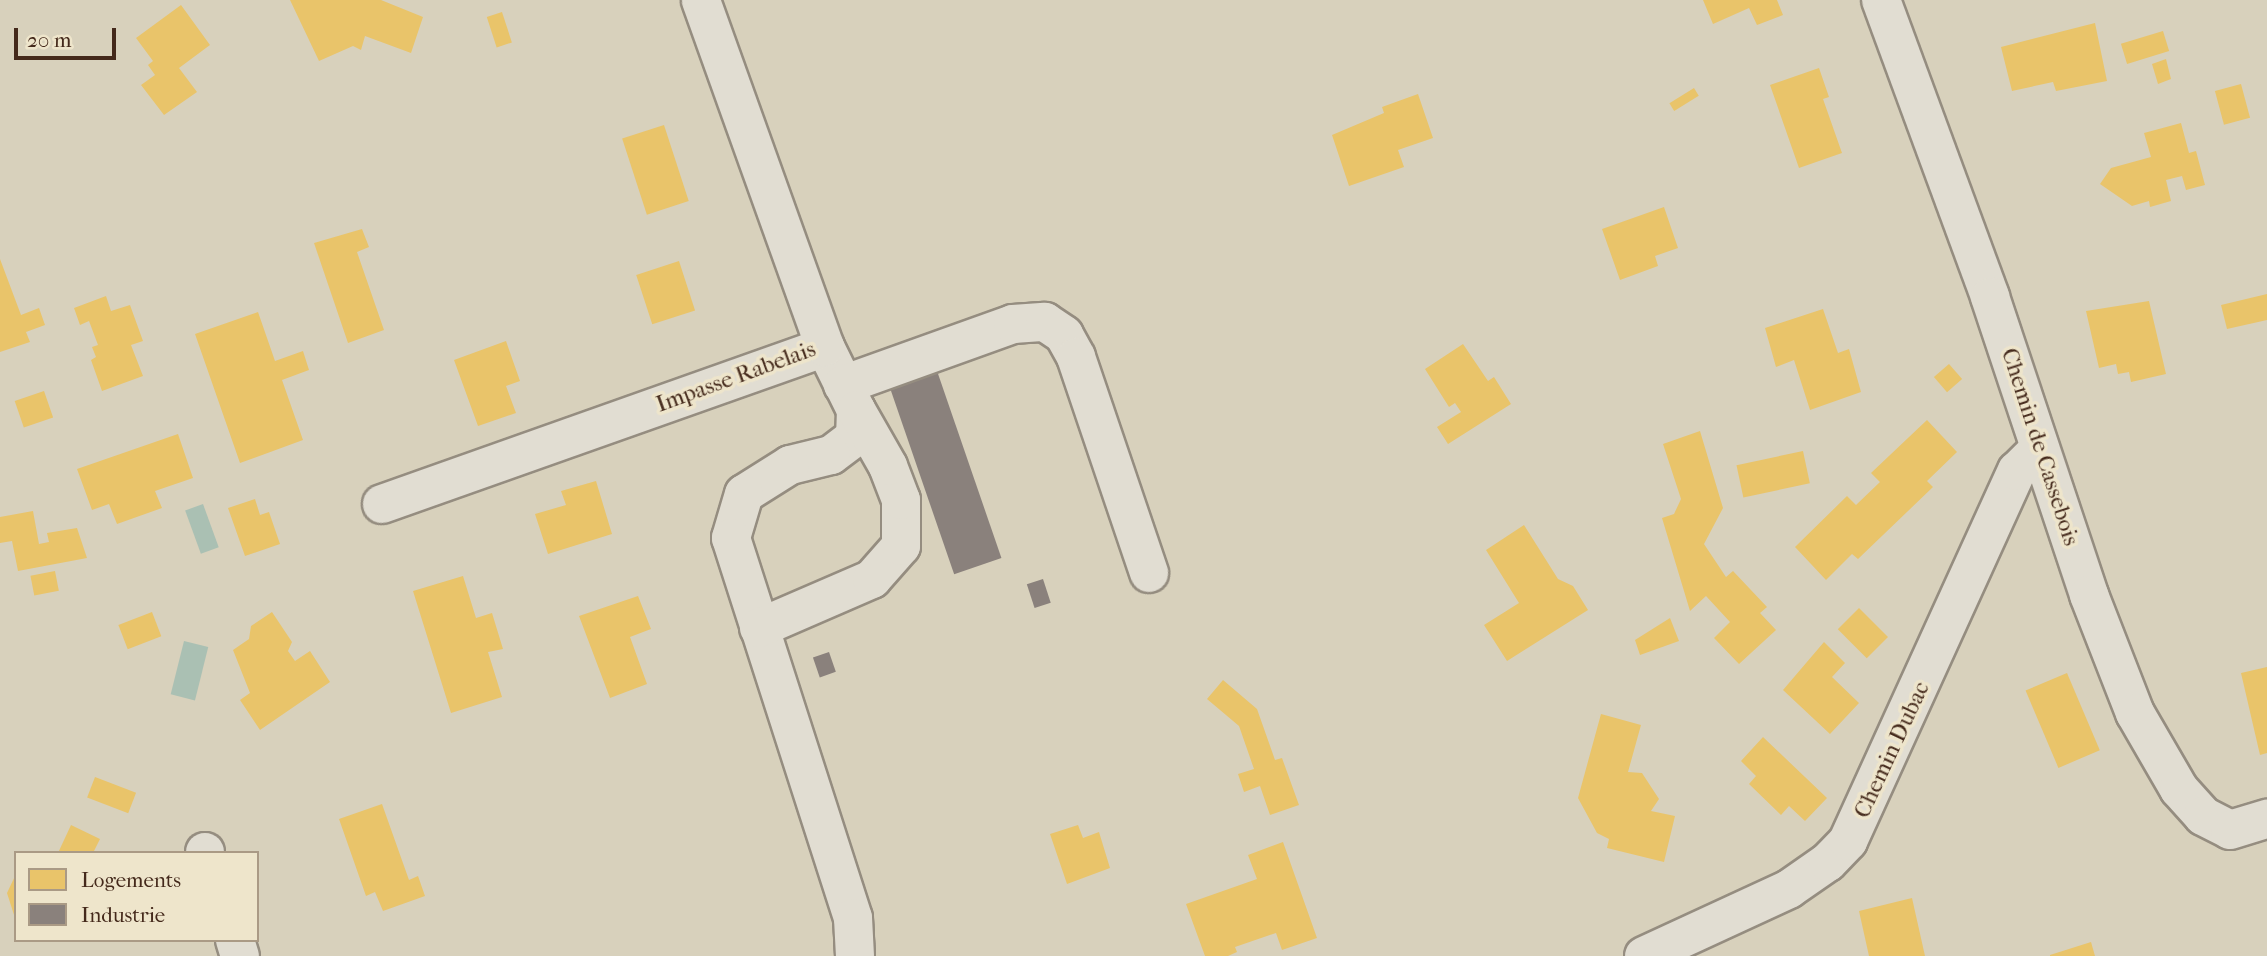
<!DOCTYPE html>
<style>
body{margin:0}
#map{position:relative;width:2267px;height:956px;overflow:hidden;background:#d8d1bc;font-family:"IM FELL French Canon",serif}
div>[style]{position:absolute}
.water>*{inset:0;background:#aac0b3;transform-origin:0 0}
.homes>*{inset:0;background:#e9c46a;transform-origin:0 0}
.industry>*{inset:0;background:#8a817c;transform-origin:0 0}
.roads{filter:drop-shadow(2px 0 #958d80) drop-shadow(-2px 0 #958d80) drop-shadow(0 2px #958d80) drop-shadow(0 -2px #958d80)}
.minor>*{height:38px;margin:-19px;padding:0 19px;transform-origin:19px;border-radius:19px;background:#e1ddd2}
span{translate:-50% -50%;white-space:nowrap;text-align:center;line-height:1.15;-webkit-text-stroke:7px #eee5cb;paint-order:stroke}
.street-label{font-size:23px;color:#44291b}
.legend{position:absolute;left:14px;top:851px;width:245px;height:91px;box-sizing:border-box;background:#eee5cb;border:2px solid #aa9a85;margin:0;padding:9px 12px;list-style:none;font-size:21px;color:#44291b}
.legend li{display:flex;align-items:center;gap:14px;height:35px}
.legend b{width:35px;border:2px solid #aa9a85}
.scale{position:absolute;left:14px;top:28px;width:102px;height:32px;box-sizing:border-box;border:4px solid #44291b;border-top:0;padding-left:9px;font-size:21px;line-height:24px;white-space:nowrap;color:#44291b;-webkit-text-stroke:5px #eee5cb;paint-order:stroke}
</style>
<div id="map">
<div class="water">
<i style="left:203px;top:504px;width:46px;height:19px;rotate:70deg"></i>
<i style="left:184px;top:641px;width:25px;height:55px;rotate:14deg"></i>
</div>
<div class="homes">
<i style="clip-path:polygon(290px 0,381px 0,423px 17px,411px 53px,365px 36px,361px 50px,353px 46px,319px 61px)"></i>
<i style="clip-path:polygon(1703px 0,1777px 0,1783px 15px,1757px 25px,1749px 8px,1713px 24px)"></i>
<i style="clip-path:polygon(181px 5px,210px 45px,179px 68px,197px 92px,164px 115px,141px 85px,155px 75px,148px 65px,153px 61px,136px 38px)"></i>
<i style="left:502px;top:12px;width:32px;height:16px;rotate:72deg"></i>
<i style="clip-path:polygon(2095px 23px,2107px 81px,2056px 91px,2053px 82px,2012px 91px,2001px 47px)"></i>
<i style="left:2163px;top:31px;width:21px;height:44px;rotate:73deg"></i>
<i style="clip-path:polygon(2166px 59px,2171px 79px,2158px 84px,2152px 64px)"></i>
<i style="clip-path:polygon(1819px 68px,1829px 97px,1823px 99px,1842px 153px,1799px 168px,1770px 85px)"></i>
<i style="left:2241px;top:84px;width:35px;height:27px;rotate:75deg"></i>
<i style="left:1694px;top:88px;width:9px;height:29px;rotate:58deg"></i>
<i style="clip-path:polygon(1418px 94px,1433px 138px,1398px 150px,1404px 167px,1349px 186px,1332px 135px,1384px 113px,1382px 107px)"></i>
<i style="clip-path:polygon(2181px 123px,2189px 153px,2196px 151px,2205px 185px,2186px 190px,2182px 176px,2166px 180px,2171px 201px,2150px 207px,2149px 201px,2132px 206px,2100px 184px,2111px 168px,2151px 157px,2144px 133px)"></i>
<i style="left:664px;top:125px;width:80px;height:44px;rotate:72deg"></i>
<i style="clip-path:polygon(1664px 207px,1678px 248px,1655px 256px,1658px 266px,1620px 280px,1602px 229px)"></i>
<i style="clip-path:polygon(362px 229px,369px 247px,357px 252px,384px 330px,348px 343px,314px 243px)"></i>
<i style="clip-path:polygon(0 259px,21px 315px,39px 308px,45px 325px,26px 332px,30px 342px,0 352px)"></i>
<i style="left:679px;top:261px;width:52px;height:45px;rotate:72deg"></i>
<i style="clip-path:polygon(2267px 294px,2267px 320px,2227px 329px,2221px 305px)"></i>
<i style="clip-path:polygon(106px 296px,111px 311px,130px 305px,143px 341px,131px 345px,143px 376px,102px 391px,91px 360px,96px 357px,92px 347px,98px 345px,89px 321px,80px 325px,74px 308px)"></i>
<i style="clip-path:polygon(2149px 301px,2166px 374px,2131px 382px,2129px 372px,2118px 374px,2116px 364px,2099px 368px,2086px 311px)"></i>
<i style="clip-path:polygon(1823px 309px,1838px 353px,1849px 349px,1861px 392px,1810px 410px,1794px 360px,1776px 367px,1765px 328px)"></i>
<i style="clip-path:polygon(258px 312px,275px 361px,303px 351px,309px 370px,282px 380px,303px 440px,240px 463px,195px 334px)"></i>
<i style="clip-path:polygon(506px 341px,520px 381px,506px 386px,516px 413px,478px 426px,454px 360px)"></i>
<i style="clip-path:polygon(1463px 344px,1488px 381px,1494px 377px,1511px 404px,1448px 444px,1437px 427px,1461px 412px,1455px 403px,1449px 407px,1425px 369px)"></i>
<i style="left:1949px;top:364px;width:20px;height:20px;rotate:49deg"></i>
<i style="left:44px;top:391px;width:28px;height:31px;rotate:71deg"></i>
<i style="clip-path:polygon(1927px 420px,1957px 452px,1927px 481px,1933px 487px,1858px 559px,1852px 554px,1826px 580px,1795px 547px,1847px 496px,1856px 505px,1880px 482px,1871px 473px)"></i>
<i style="clip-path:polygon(1700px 431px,1723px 508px,1704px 544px,1726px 577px,1733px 571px,1767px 607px,1760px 613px,1776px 630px,1739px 664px,1714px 638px,1730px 622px,1706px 596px,1690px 611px,1662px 518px,1674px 514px,1681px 499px,1663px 444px)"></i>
<i style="clip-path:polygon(178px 434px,193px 478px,155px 491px,162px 508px,117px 524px,109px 504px,92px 510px,77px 469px)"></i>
<i style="left:1803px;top:451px;width:33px;height:68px;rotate:78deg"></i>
<i style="clip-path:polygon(596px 481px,612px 534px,548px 554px,535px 514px,566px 505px,561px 491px)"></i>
<i style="clip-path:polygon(255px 499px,260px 515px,269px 512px,280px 544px,245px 556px,228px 508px)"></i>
<i style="clip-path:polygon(33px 511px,39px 544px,49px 542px,47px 533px,77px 528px,87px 558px,18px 571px,12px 541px,0 543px,0 517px)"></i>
<i style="clip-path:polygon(1524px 525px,1558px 579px,1573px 586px,1588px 610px,1507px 661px,1484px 625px,1519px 603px,1486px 550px)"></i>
<i style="left:55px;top:571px;width:20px;height:25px;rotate:79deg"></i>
<i style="clip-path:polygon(463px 576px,476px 618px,492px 613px,503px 649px,488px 652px,502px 697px,451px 713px,413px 591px)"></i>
<i style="clip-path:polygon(638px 596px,651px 629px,630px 637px,647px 684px,610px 698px,579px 616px)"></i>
<i style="left:1859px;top:608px;width:41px;height:30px;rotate:45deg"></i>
<i style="left:152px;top:612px;width:26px;height:36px;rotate:69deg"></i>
<i style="clip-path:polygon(272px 612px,292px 642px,288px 651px,295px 661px,310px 651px,330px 682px,260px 730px,240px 700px,250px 693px,233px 650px,249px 639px,251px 626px)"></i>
<i style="clip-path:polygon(1670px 618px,1679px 641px,1640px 655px,1635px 640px)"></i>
<i style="clip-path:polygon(1824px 642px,1845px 663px,1832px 677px,1859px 703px,1830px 734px,1783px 690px)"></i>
<i style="clip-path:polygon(2267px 667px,2267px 753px,2260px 755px,2241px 673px)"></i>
<i style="left:2067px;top:673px;width:84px;height:45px;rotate:67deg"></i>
<i style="clip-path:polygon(1223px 680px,1257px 709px,1275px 760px,1282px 758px,1299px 805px,1270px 815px,1260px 786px,1244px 792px,1238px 774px,1254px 769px,1239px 726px,1207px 699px)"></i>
<i style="clip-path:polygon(1601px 714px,1641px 725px,1628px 772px,1642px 773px,1659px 799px,1651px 811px,1675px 816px,1664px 862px,1607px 848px,1609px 839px,1597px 833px,1578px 798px)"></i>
<i style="clip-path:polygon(1763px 737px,1827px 798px,1805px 821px,1789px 806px,1781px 815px,1749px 784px,1756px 776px,1741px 761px)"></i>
<i style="left:95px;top:777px;width:44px;height:22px;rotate:21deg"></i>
<i style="clip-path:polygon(382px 804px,409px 880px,418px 876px,425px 896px,383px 911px,375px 892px,366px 896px,339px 819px)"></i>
<i style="clip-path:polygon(71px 825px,100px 839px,93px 853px,58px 853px)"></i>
<i style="clip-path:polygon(1078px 825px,1083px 838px,1099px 832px,1110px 868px,1067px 884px,1050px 834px)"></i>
<i style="clip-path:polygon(1283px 842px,1317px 938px,1282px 950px,1276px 933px,1235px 947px,1237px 952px,1228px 956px,1205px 956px,1186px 904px,1257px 879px,1248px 855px)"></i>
<i style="clip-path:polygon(16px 874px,16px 918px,15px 918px,7px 893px)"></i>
<i style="clip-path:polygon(1912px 898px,1925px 956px,1869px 956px,1859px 911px)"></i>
<i style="clip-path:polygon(2091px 942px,2095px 956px,2050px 956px,2050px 955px)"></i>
</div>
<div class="industry">
<i style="left:936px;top:368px;width:201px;height:50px;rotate:71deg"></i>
<i style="left:1043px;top:579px;width:25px;height:17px;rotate:72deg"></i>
<i style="left:829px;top:652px;width:21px;height:17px;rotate:71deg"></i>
</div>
<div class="roads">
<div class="minor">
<i style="left:1881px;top:0;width:316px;rotate:69.8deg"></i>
<i style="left:1990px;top:297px;width:314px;rotate:71.6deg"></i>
<i style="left:2089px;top:595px;width:127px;rotate:68.7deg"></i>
<i style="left:2135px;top:713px;width:88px;rotate:59.9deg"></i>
<i style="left:2179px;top:789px;width:36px;rotate:48deg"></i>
<i style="left:2203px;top:816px;width:30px;rotate:27deg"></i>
<i style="left:2230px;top:830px;width:39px;rotate:-17deg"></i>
<i style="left:825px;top:347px;width:70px;rotate:63.8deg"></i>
<i style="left:856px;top:410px;width:27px;rotate:92deg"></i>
<i style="left:855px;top:437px;width:30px;rotate:143deg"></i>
<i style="left:831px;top:455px;width:42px;rotate:166.3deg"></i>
<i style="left:790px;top:465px;width:54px;rotate:147.8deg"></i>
<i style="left:744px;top:494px;width:46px;rotate:106.5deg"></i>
<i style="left:731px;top:538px;width:399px;rotate:72.2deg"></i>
<i style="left:853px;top:918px;width:38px;rotate:87deg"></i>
<i style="left:843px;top:385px;width:181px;rotate:-19.7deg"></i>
<i style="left:1013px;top:324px;width:32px;rotate:-4deg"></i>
<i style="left:1045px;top:322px;width:23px;rotate:34deg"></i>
<i style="left:1064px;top:335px;width:25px;rotate:61deg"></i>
<i style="left:1076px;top:357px;width:228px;rotate:71.3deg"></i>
<i style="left:382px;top:504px;width:470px;rotate:-19.5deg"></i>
<i style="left:825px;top:347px;width:368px;rotate:-109.7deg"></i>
<i style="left:759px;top:628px;width:123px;rotate:-23.4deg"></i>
<i style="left:872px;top:579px;width:44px;rotate:-48.7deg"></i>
<i style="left:901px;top:546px;width:46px;rotate:-90deg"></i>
<i style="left:901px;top:500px;width:36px;rotate:-111deg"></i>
<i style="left:888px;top:466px;width:64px;rotate:-119.7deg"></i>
<i style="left:205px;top:852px;width:1px;rotate:90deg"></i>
<i style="left:235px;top:940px;width:17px;rotate:73deg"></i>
<i style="left:1644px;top:956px;width:160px;rotate:-24.8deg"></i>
<i style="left:1789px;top:889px;width:47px;rotate:-34.7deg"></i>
<i style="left:1828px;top:862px;width:29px;rotate:-46deg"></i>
<i style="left:1848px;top:841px;width:407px;rotate:-65.5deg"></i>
<i style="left:2017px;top:471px;width:31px;rotate:-45deg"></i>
</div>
</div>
<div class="street-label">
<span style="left:736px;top:377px;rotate:-20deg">Impasse Rabelais</span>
<span style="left:2040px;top:447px;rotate:72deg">Chemin de Cassebois</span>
<span style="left:1892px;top:750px;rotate:-65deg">Chemin Dubac</span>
</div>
<ul class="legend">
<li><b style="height:19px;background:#e9c46a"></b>Logements</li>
<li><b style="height:19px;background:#8a817c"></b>Industrie</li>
</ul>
<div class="scale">20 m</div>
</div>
